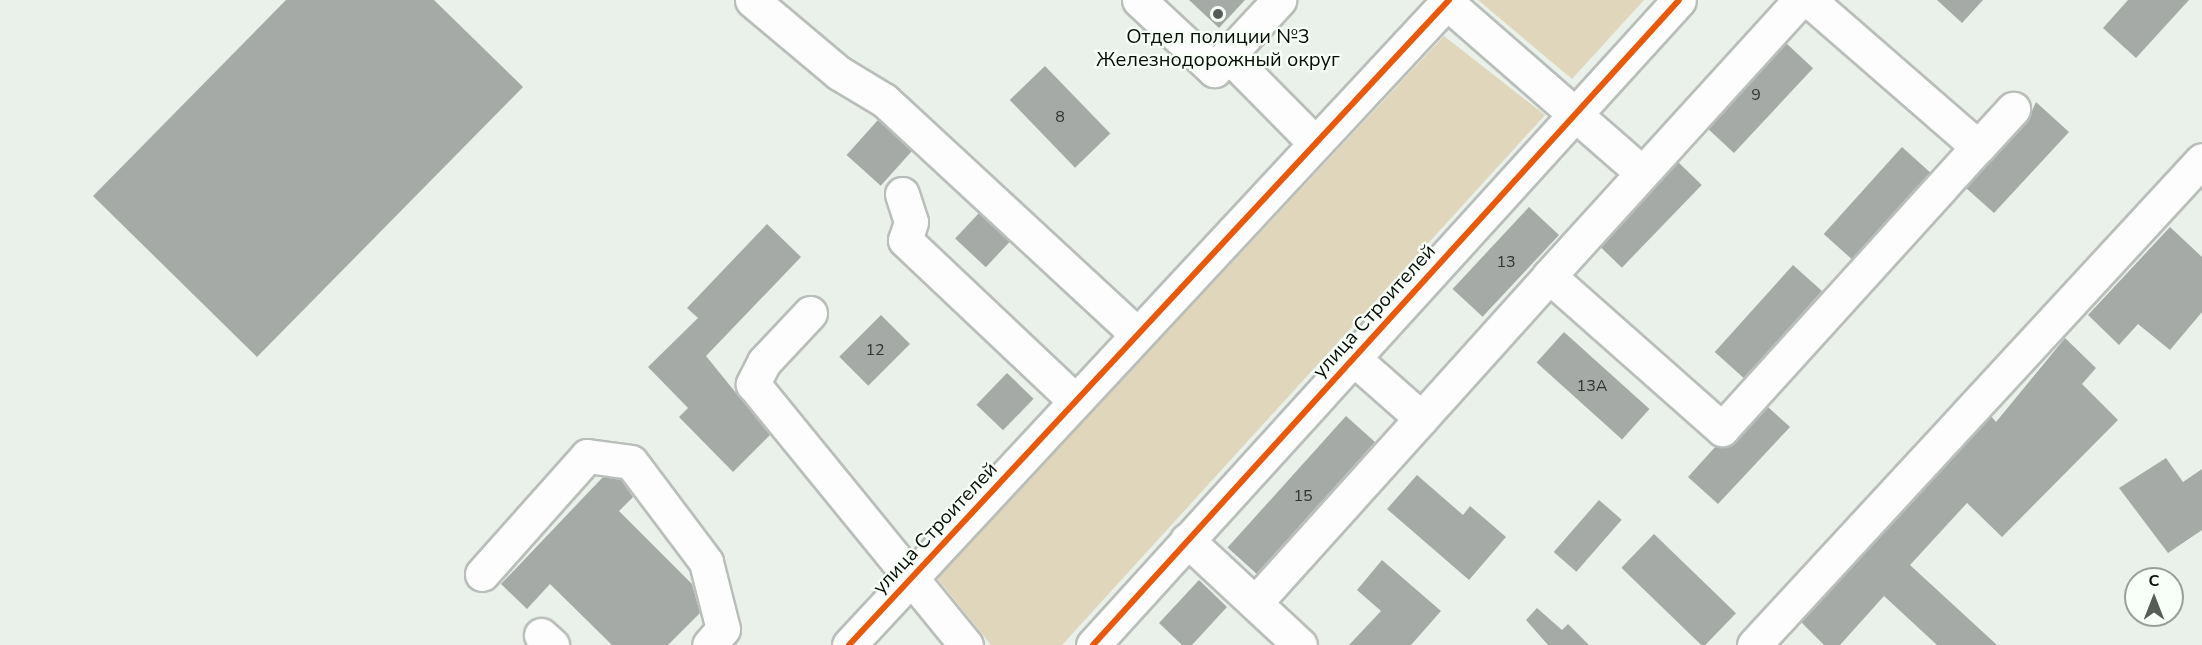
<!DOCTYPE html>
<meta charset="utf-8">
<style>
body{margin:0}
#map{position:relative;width:2202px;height:645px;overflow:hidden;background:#eaf0ea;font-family:"Nunito Sans",sans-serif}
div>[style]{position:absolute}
.green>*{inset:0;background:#e0d6bb}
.building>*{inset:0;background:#a5aaa7;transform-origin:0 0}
.roads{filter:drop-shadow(2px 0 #babeba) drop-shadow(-2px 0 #babeba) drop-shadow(0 2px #babeba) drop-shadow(0 -2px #babeba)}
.minor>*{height:33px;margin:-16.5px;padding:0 16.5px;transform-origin:16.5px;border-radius:16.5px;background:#fcfdfc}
.cycleway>*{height:6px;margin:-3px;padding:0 3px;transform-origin:3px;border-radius:3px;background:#e8590c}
.dots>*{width:16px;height:16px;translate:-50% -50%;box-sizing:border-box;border:3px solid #f8fff8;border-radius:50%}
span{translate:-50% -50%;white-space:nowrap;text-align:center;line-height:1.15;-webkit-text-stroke:4.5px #f8fff8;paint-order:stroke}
.number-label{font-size:16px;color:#303430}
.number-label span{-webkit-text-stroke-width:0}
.poi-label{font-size:20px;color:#090d09}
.street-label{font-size:20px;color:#090d09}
.north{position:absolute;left:2124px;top:567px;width:60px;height:60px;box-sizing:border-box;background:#f8fff8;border:2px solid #989e98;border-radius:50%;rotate:0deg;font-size:16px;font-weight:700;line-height:24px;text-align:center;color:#090d09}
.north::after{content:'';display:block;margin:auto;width:21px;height:27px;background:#585c58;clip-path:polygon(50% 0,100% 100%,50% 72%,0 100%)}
</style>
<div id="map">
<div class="green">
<i style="clip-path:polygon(1478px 0,1644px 0,1572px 79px)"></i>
<i style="clip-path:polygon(1444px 36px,1545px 115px,1062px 645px,991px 645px,937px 578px)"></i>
</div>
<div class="building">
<i style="clip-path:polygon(286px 0,434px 0,523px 87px,257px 357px,93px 196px)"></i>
<i style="clip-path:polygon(1189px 0,1245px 0,1219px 28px)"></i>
<i style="clip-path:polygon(1937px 0,1983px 0,1962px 23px)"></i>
<i style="clip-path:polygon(2128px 0,2189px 0,2136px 58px,2103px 28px)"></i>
<i style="left:1786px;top:43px;width:37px;height:116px;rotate:43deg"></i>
<i style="left:1045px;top:66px;width:94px;height:49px;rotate:46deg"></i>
<i style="clip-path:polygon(2036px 102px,2069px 132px,1994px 213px,1966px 188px,2027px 122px)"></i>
<i style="left:878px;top:120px;width:46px;height:47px;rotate:42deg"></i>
<i style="left:1902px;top:147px;width:38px;height:117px;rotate:42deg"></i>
<i style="left:1678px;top:162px;width:33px;height:115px;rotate:44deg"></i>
<i style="left:1529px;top:207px;width:41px;height:112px;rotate:43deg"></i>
<i style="left:979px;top:213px;width:42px;height:35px;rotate:43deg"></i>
<i style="clip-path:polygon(767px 224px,801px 257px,706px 356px,770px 435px,733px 472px,679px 417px,688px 408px,648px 367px,698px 318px,687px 308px)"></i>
<i style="clip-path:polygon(2170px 227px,2202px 257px,2202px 312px,2170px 350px,2138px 324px,2119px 345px,2088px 315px)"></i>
<i style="left:1793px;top:265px;width:39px;height:117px;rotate:42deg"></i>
<i style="left:881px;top:315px;width:41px;height:59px;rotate:45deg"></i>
<i style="left:1564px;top:332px;width:115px;height:41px;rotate:42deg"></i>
<i style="clip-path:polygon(2065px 338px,2096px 368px,2082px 384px,2118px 420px,2002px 537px,1967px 503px,1910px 565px,1997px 645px,1937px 645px,1884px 596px,1840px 645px,1824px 645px,1801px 622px,1991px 416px,1996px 422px)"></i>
<i style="left:1007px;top:373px;width:37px;height:44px;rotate:44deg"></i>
<i style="clip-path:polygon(1768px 407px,1790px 427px,1718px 504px,1688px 477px,1716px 446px,1736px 442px)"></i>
<i style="left:1346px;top:416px;width:39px;height:177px;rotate:42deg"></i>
<i style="clip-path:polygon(2166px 458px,2183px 482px,2202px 469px,2202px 530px,2168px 553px,2119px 488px)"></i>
<i style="clip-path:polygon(1417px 475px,1463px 515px,1470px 506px,1506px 537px,1469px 580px,1387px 509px)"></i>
<i style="clip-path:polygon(603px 477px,621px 480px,633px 497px,619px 511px,692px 584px,700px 613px,668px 645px,612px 645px,550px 584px,527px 609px,501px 584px)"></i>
<i style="left:1599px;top:500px;width:30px;height:69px;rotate:41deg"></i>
<i style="left:1654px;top:534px;width:114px;height:47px;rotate:44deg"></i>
<i style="clip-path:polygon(1382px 560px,1441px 611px,1411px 645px,1349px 645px,1381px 611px,1357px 590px)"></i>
<i style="clip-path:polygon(1199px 580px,1227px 607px,1192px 645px,1182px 645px,1159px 623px)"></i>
<i style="clip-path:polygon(1537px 608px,1562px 630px,1568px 624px,1589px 645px,1548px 645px,1526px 620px)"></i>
</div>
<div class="roads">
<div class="minor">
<i style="left:752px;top:0;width:114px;rotate:40deg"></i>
<i style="left:839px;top:73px;width:52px;rotate:31deg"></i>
<i style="left:884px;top:100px;width:345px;rotate:42.8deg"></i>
<i style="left:1139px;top:0;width:103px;rotate:43deg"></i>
<i style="left:1214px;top:70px;width:96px;rotate:-47.1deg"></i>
<i style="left:1444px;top:0;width:263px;rotate:41.1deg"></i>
<i style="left:1800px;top:0;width:373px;rotate:132.3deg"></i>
<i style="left:1549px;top:276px;width:231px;rotate:41.5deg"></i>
<i style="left:1722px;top:429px;width:381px;rotate:-47.8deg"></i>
<i style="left:1978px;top:147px;width:224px;rotate:-139deg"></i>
<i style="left:1228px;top:55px;width:124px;rotate:45.3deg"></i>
<i style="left:1978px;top:147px;width:52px;rotate:-47.4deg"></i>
<i style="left:902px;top:194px;width:29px;rotate:72deg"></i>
<i style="left:911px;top:222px;width:19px;rotate:108deg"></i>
<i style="left:905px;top:240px;width:234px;rotate:43.4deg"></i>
<i style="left:810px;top:313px;width:67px;rotate:133.2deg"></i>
<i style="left:764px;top:362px;width:25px;rotate:117deg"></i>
<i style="left:753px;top:384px;width:337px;rotate:50.8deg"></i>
<i style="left:1353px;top:358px;width:91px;rotate:41.4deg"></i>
<i style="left:1187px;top:540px;width:154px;rotate:42.9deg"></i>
<i style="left:482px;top:574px;width:158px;rotate:-48.3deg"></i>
<i style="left:587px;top:456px;width:44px;rotate:7.8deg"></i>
<i style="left:631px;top:462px;width:125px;rotate:53.1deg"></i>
<i style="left:706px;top:562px;width:69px;rotate:75.8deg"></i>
<i style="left:723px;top:629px;width:21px;rotate:131deg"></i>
<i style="left:1255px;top:603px;width:440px;rotate:-48deg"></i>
<i style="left:541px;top:635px;width:15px;rotate:42deg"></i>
<i style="left:849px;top:645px;width:881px;rotate:-47.07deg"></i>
<i style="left:1093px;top:645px;width:871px;rotate:-47.74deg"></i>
<i style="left:1754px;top:645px;width:660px;rotate:-47.27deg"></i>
</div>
</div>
<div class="cycleway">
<i style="left:849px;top:645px;width:881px;rotate:-47.07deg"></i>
<i style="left:1093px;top:645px;width:871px;rotate:-47.74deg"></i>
</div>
<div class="dots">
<i style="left:1218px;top:14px;background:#585c58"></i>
</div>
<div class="number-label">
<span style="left:1756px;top:95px">9</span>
<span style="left:1060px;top:117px">8</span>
<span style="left:1506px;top:262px">13</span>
<span style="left:875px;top:350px">12</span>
<span style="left:1592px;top:386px">13А</span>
<span style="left:1303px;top:496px">15</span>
</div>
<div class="poi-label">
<span style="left:1218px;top:48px">Отдел полиции №3<br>Железнодорожный округ</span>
</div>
<div class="street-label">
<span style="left:1374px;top:311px;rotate:-48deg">улица Строителей</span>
<span style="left:935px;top:528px;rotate:-47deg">улица Строителей</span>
</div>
<div class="north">С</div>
</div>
